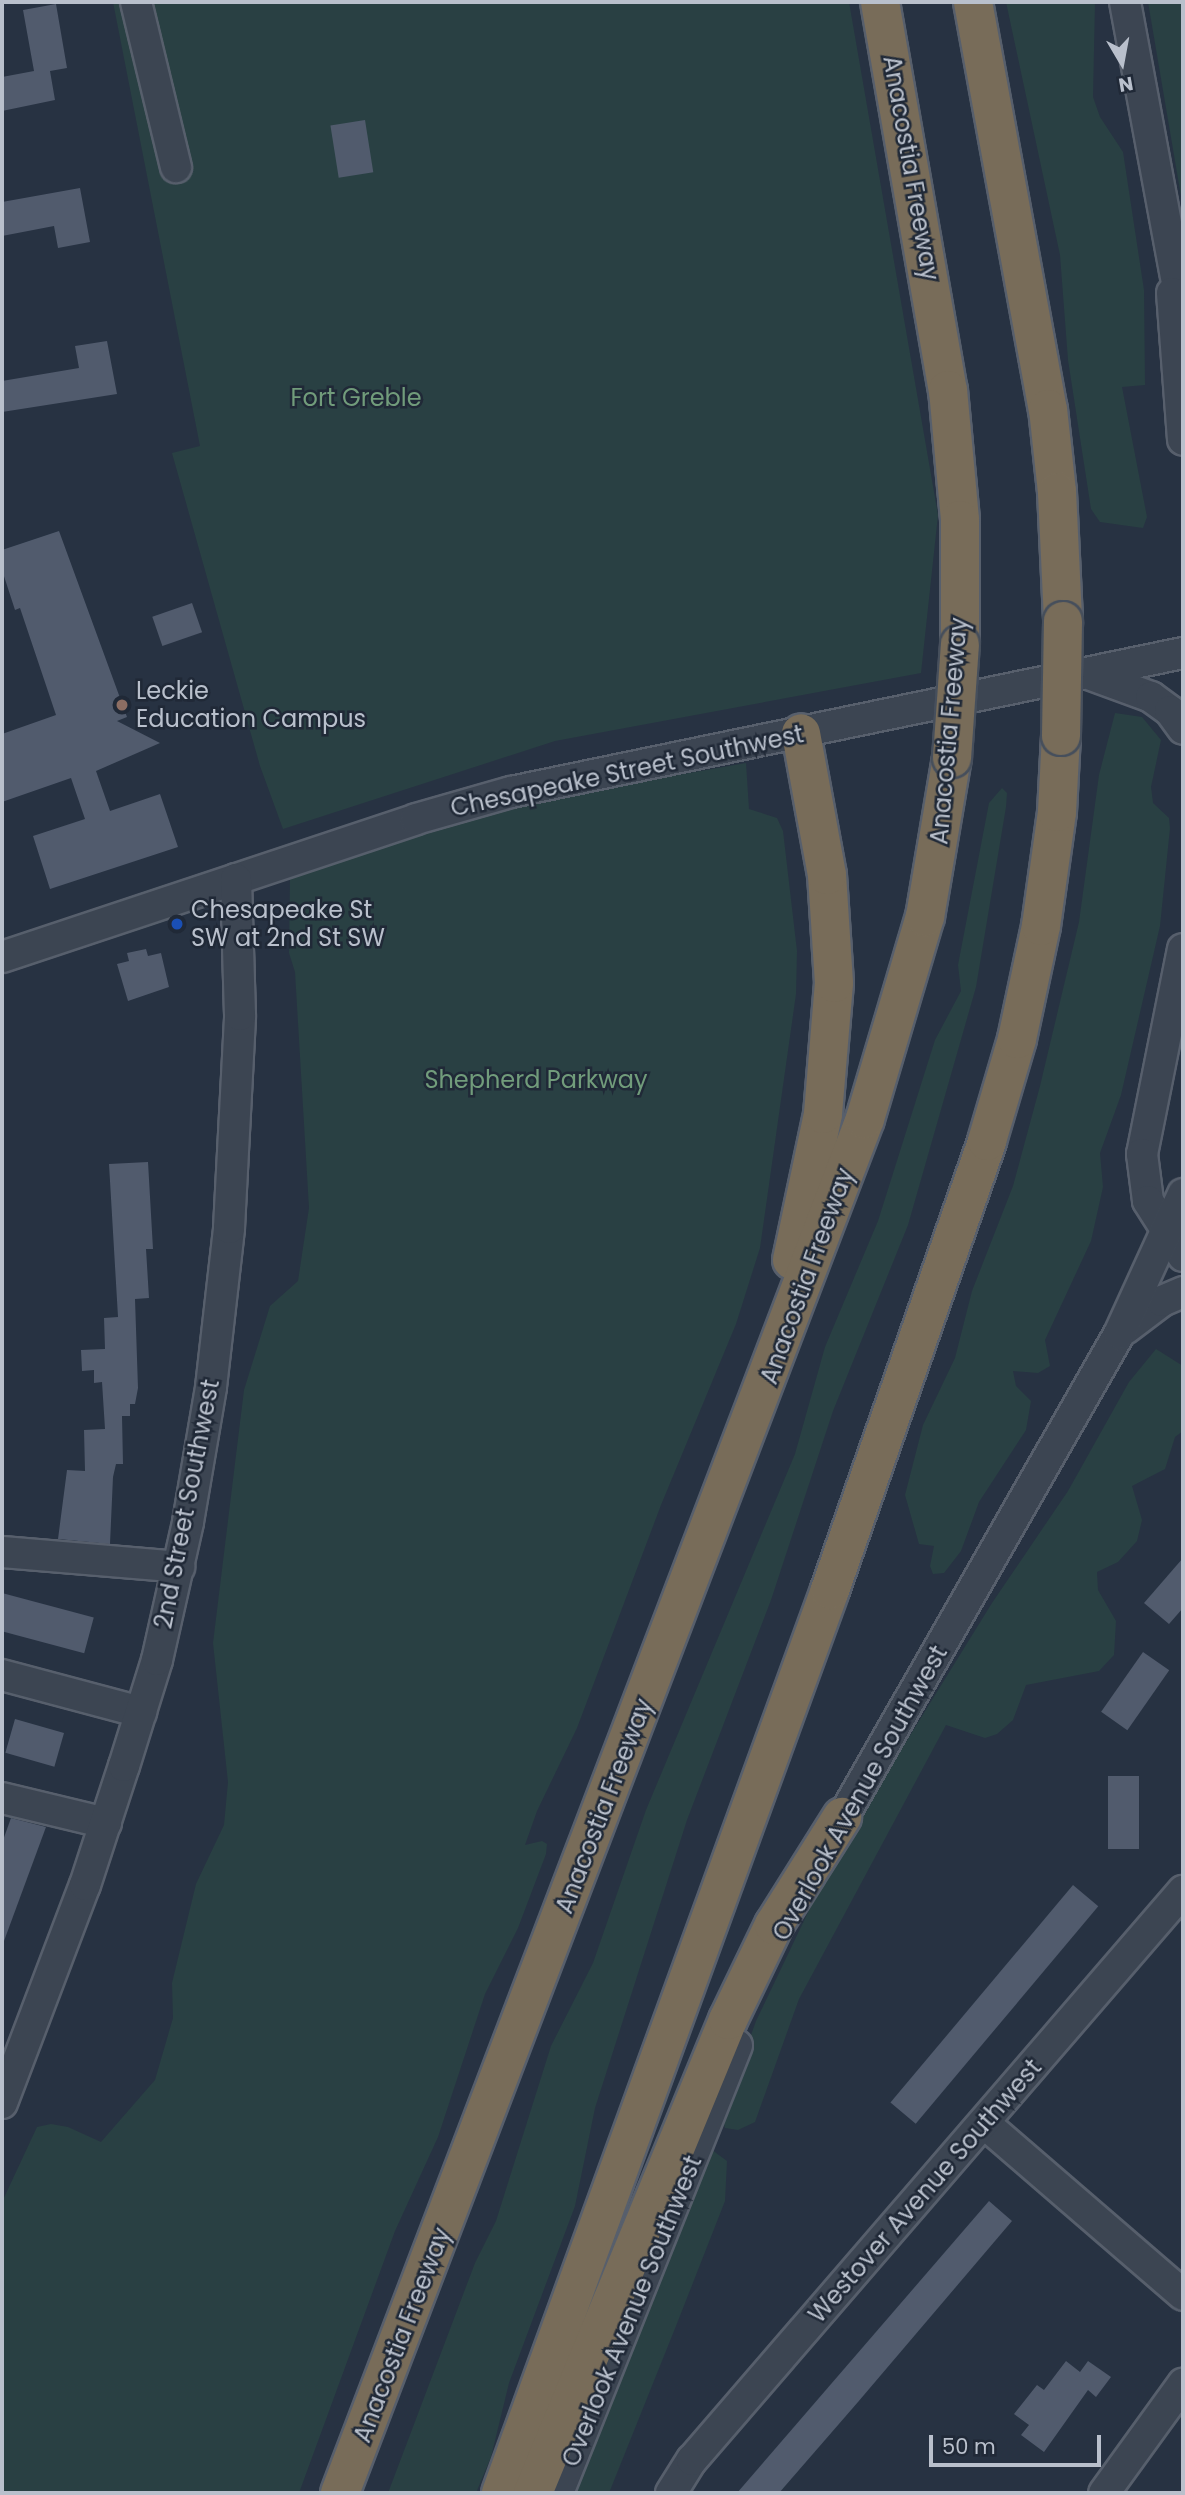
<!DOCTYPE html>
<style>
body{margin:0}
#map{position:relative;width:1185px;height:2495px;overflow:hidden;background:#273242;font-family:Poppins,sans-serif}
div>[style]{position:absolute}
.green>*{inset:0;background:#294043}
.building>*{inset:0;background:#515b6d;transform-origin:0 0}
.roads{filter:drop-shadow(2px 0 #575f6c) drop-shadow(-2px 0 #575f6c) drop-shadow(0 2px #575f6c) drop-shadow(0 -2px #575f6c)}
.minor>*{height:30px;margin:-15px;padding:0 15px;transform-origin:15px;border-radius:15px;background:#3c4552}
.highway>*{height:38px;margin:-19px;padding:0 19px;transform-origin:19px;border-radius:19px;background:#786c59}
.bridges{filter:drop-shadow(2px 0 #464f5c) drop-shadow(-2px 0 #464f5c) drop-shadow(0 2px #464f5c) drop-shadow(0 -2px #464f5c)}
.highway-bridge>*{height:38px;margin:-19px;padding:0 19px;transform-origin:19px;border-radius:19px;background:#786c59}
.dots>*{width:19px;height:19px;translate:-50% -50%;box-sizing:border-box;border:4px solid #202937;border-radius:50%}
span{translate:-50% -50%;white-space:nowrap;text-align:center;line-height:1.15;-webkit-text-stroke:5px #202937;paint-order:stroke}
.street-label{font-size:24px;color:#b9c0cc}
.park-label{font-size:24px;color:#719c7b}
.poi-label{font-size:24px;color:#b9c0cc}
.left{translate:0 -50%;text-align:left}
.frame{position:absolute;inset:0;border:4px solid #b9c0cc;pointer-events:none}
.north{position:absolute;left:1087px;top:28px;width:70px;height:70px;-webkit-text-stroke:5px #202937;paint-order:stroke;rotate:170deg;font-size:19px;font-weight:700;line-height:28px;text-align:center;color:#b9c0cc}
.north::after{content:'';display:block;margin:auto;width:24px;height:32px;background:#b9c0cc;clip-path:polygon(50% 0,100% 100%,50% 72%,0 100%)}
.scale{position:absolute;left:929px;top:2435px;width:172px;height:32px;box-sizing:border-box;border:4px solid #b9c0cc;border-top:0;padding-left:9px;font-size:21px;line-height:24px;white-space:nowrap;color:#b9c0cc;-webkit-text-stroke:5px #202937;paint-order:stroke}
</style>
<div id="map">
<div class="green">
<i style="clip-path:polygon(113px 2px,849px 2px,938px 515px,921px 673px,555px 741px,283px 829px,260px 766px,172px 453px,200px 446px)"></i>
<i style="clip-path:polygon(1006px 2px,1095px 2px,1093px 97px,1100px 117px,1123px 152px,1144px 290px,1145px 385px,1122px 387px,1147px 517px,1143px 528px,1100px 522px,1091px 509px,1068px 360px,1060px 255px)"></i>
<i style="clip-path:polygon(1148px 2px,1183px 2px,1183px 208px)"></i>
<i style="clip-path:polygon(1115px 713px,1142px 717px,1161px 740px,1151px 787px,1153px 803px,1169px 818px,1170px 828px,1160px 926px,1121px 1095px,1100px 1153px,1103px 1187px,1091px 1241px,1045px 1340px,1050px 1366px,1038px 1373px,1013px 1371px,1016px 1386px,1031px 1401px,1026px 1430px,979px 1502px,961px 1551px,944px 1573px,933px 1574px,930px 1566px,934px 1546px,919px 1544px,905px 1495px,923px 1425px,955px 1358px,972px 1291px,1013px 1186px,1040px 1086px,1079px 922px,1099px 775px)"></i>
<i style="clip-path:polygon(746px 763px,749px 809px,777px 818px,783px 831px,797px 951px,796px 994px,760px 1248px,736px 1324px,661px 1505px,577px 1728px,537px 1811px,525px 1845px,542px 1841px,547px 1844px,546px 1854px,518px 1928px,485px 1994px,438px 2137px,395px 2231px,299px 2493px,2px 2493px,2px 2202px,37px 2127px,51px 2124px,68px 2127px,101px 2142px,155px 2080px,173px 2018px,172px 1983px,196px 1884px,224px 1825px,228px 1782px,213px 1643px,244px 1390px,270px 1306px,298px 1281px,309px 1208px,295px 972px,289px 953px,290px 877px,364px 854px,419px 830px,593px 790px)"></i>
<i style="clip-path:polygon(1002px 788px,1007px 793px,1006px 807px,976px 987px,908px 1225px,833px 1411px,771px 1600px,687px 1820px,595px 2108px,575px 2206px,509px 2383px,491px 2457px,476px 2493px,388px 2493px,475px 2263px,496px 2221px,551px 2046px,593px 1963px,646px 1810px,795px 1454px,825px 1347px,878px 1221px,935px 1040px,961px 991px,958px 965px,989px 803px)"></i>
<i style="clip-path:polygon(1156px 1349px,1183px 1366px,1183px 1431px,1175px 1437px,1165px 1469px,1132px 1486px,1142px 1520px,1137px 1541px,1118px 1562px,1097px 1572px,1098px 1590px,1116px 1621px,1114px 1655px,1099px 1671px,1026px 1685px,1013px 1720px,997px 1734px,985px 1738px,946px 1725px,799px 1999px,755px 2122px,738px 2130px,725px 2128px,722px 2116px,756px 2021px,833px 1860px,992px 1603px,1068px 1491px,1129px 1382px)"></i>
<i style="clip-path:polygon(712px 2150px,727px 2161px,725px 2201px,676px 2326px,609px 2493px,576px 2493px,706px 2153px)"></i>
</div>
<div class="building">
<i style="clip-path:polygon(56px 4px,67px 68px,50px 71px,55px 100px,2px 111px,2px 77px,34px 71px,23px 10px)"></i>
<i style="left:365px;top:120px;width:53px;height:35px;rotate:81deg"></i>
<i style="clip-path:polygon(80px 188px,90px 242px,58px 248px,54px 226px,2px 236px,2px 202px)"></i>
<i style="clip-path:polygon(107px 341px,117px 394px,2px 412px,2px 381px,79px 368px,75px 346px)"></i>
<i style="clip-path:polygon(59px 531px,127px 717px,117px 721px,160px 743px,96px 771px,110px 811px,160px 794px,178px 847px,50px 889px,33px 836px,85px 819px,71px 778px,2px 802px,2px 734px,56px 715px,20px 608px,15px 610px,2px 570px,2px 550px)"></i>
<i style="left:192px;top:603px;width:31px;height:42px;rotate:71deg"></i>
<i style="clip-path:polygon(146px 949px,148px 956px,161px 953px,169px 987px,128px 1001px,117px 964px,129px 961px,127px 953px)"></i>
<i style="clip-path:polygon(148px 1162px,153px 1249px,146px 1249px,149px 1298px,135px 1299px,138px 1388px,135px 1404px,130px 1404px,130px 1416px,122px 1416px,123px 1464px,116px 1464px,113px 1477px,110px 1544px,58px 1539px,67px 1470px,85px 1471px,84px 1430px,105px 1429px,102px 1382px,94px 1383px,94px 1370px,82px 1371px,81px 1350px,105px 1349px,104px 1318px,118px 1317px,109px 1164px)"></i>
<i style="clip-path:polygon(1183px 1558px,1183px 1608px,1169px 1624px,1144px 1603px)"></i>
<i style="left:2px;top:1593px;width:95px;height:37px;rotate:15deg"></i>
<i style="left:1143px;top:1652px;width:32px;height:73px;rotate:35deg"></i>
<i style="left:15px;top:1719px;width:51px;height:35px;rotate:16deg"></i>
<i style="left:1108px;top:1776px;width:31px;height:73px"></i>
<i style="clip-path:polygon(11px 1818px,46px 1827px,4px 1941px,2px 1843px)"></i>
<i style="left:1073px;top:1885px;width:33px;height:284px;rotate:40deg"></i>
<i style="clip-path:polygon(989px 2201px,1012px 2221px,858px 2402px,779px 2493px,737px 2493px)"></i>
<i style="clip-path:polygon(1066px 2361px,1080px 2372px,1088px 2361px,1111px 2377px,1096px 2397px,1088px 2390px,1044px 2452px,1021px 2435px,1029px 2425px,1014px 2414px,1037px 2385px,1044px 2390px)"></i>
</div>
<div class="roads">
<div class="minor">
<i style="left:136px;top:2px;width:170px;rotate:76.4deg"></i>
<i style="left:1125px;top:2px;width:318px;rotate:79.5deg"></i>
<i style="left:1172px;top:293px;width:147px;rotate:85.7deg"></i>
<i style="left:1091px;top:675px;width:64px;rotate:20.1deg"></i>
<i style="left:1151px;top:697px;width:24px;rotate:36deg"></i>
<i style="left:1170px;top:711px;width:22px;rotate:54deg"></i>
<i style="left:1183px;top:949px;width:209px;rotate:101.3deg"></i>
<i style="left:1142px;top:1154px;width:47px;rotate:82.7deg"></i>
<i style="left:1148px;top:1201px;width:65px;rotate:57.5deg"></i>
<i style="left:2px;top:957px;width:436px;rotate:-18.4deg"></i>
<i style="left:416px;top:819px;width:99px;rotate:-15.9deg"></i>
<i style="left:511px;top:792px;width:686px;rotate:-11.69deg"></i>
<i style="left:1125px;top:1329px;width:46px;rotate:-37.1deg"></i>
<i style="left:1162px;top:1301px;width:23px;rotate:-23deg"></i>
<i style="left:2px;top:1552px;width:178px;rotate:4.8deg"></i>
<i style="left:2px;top:1675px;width:144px;rotate:14.9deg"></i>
<i style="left:2px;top:1798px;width:107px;rotate:13.5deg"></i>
<i style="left:833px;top:1834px;width:576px;rotate:-60.23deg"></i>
<i style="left:1119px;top:1334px;width:154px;rotate:-65.4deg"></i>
<i style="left:2px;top:2103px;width:233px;rotate:-69.2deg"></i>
<i style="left:85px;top:1885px;width:125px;rotate:-71.9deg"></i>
<i style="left:124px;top:1766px;width:111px;rotate:-72.7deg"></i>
<i style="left:157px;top:1660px;width:141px;rotate:-77.3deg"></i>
<i style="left:188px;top:1522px;width:137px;rotate:-80.3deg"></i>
<i style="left:211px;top:1387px;width:160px;rotate:-83.5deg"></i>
<i style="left:229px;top:1228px;width:213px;rotate:-87deg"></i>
<i style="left:240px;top:1015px;width:136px;rotate:-91.7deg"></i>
<i style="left:984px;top:2123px;width:263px;rotate:40.8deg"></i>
<i style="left:558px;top:2493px;width:482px;rotate:-68.2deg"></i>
<i style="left:671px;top:2493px;width:39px;rotate:-58deg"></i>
<i style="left:692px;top:2460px;width:752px;rotate:-49.21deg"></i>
<i style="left:1104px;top:2493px;width:135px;rotate:-54.1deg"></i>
</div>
<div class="highway">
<i style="left:880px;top:2px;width:394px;rotate:80.1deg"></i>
<i style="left:948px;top:390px;width:131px;rotate:84.7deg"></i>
<i style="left:960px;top:520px;width:124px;rotate:90deg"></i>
<i style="left:973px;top:2px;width:414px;rotate:79.6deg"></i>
<i style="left:1048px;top:409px;width:83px;rotate:83.8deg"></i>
<i style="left:1057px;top:492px;width:129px;rotate:87.3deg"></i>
<i style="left:792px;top:1260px;width:149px;rotate:-78deg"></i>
<i style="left:823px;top:1114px;width:131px;rotate:-85.2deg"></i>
<i style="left:834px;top:983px;width:108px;rotate:-93.7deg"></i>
<i style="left:827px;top:875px;width:144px;rotate:-100.4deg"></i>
<i style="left:340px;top:2493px;width:1471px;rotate:-69.09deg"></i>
<i style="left:865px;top:1119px;width:211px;rotate:-73.5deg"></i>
<i style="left:925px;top:917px;width:161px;rotate:-80.4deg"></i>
<i style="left:501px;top:2493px;width:961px;rotate:-69.98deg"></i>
<i style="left:830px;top:1590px;width:476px;rotate:-70.7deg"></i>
<i style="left:987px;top:1141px;width:106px;rotate:-73.6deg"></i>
<i style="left:1017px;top:1039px;width:116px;rotate:-78deg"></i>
<i style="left:1041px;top:926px;width:115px;rotate:-82deg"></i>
<i style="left:1057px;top:812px;width:76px;rotate:-87deg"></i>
<i style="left:533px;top:2493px;width:512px;rotate:-67.6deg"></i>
<i style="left:728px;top:2020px;width:106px;rotate:-64.2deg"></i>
<i style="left:774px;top:1925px;width:128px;rotate:-57.8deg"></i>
</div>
</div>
<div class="bridges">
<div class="highway-bridge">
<i style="left:1061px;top:736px;width:115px;rotate:-89deg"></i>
<i style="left:952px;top:758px;width:114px;rotate:-86deg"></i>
</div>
</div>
<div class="dots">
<i style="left:122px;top:705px;background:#8d6e63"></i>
<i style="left:177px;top:924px;background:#1a4fb4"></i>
</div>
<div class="street-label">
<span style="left:911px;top:168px;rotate:80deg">Anacostia Freeway</span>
<span style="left:949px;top:731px;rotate:-85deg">Anacostia Freeway</span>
<span style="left:627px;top:771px;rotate:-12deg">Chesapeake Street Southwest</span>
<span style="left:807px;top:1276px;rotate:-70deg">Anacostia Freeway</span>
<span style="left:187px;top:1504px;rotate:-79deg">2nd Street Southwest</span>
<span style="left:860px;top:1793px;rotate:-61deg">Overlook Avenue Southwest</span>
<span style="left:604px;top:1806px;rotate:-69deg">Anacostia Freeway</span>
<span style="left:925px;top:2191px;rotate:-49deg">Westover Avenue Southwest</span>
<span style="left:632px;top:2311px;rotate:-68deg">Overlook Avenue Southwest</span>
<span style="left:402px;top:2335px;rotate:-69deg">Anacostia Freeway</span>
</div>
<div class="park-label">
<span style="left:356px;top:398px">Fort Greble</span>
<span style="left:536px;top:1080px">Shepherd Parkway</span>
</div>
<div class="poi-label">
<span class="left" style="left:136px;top:705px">Leckie<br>Education Campus</span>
<span class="left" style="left:191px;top:924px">Chesapeake St<br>SW at 2nd St SW</span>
</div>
<div class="frame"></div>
<div class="north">N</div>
<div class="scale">50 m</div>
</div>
